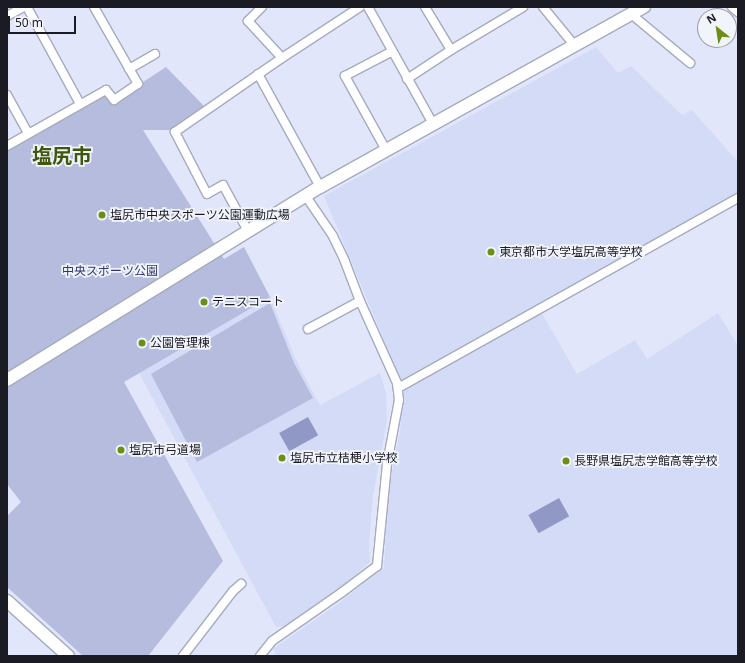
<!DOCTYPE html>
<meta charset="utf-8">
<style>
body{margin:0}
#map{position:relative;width:745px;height:663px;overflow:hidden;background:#e1e6fb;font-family:"Noto Sans","Noto Sans JP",sans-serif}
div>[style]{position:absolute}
.built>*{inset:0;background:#d4dbf6}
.green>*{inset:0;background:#b5bcdd}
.water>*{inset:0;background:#9099c6;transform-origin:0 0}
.roads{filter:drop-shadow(1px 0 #a6aabe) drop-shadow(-1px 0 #a6aabe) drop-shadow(0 1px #a6aabe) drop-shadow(0 -1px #a6aabe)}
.street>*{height:8px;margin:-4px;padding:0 4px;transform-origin:4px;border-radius:4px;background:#fff}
.secondary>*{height:12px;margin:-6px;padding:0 6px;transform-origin:6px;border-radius:6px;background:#fff}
.dots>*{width:11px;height:11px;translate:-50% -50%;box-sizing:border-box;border:2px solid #f2f4fc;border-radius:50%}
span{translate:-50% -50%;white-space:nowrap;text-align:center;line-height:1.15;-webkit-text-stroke:3.5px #f2f4fc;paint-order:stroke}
.poi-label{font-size:12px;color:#1a1b23}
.left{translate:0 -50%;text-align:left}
.park-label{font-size:12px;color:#313871}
.town-label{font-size:20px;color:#41570c;font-weight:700}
.frame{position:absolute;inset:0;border:8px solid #1a1b23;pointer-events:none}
.north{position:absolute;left:697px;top:8px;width:40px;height:40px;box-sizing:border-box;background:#f2f4fc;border:1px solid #9c9da5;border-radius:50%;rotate:330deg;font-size:11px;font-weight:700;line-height:16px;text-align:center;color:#1a1b23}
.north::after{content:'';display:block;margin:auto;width:14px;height:18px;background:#6c8e15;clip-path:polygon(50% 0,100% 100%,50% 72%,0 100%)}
.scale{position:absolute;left:8px;top:16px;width:68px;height:18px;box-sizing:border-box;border:2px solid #1a1b23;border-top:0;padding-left:5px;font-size:12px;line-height:14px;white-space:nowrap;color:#1a1b23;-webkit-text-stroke:3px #f2f4fc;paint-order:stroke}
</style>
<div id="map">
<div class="built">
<i style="clip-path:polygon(596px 47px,618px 73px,631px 66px,682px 115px,692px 110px,738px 162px,738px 194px,404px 382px,401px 381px,324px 196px)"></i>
<i style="clip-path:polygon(270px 297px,297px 362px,320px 405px,380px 373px,386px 393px,387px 420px,373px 496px,369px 542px,370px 562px,345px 584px,285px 626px,276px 627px,139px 373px)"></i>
<i style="clip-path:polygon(541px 312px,577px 374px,635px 340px,647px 359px,718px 313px,738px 346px,738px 656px,277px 656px,273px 649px,339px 603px,384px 567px,388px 492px,400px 431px,404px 388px)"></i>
</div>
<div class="green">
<i style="clip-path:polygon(166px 67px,205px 107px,172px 130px,143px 130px,224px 259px,244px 247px,270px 297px,124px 382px,223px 561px,148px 656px,83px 656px,7px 587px,7px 516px,21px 502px,7px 484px,7px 148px,102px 94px,111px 103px)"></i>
<i style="clip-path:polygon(270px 303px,294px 363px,313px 398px,197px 462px,151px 374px)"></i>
</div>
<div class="water">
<i style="left:308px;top:417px;width:21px;height:33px;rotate:61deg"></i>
<i style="left:559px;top:498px;width:21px;height:35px;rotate:61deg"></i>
</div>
<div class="roads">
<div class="street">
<i style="left:27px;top:7px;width:111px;rotate:61.3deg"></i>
<i style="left:262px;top:7px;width:20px;rotate:135deg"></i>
<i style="left:248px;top:21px;width:50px;rotate:47.4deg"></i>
<i style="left:368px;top:7px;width:134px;rotate:60.9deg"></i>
<i style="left:425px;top:7px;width:50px;rotate:58.8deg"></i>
<i style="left:543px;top:7px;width:50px;rotate:50.6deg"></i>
<i style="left:732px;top:7px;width:8px;rotate:40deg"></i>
<i style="left:631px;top:14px;width:77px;rotate:39.7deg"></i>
<i style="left:7px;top:16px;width:19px;rotate:-28deg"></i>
<i style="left:129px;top:69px;width:30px;rotate:-30deg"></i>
<i style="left:258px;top:74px;width:129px;rotate:61.2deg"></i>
<i style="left:407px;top:79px;width:53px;rotate:-33.4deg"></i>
<i style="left:451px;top:50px;width:84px;rotate:-30.8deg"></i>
<i style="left:7px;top:95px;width:43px;rotate:61.1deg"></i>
<i style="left:7px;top:146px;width:114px;rotate:-29.5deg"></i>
<i style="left:106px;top:90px;width:13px;rotate:51deg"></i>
<i style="left:114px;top:100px;width:29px;rotate:-34deg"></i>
<i style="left:138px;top:84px;width:89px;rotate:-119.7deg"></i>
<i style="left:386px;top:150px;width:85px;rotate:-119deg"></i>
<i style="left:345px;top:76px;width:52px;rotate:-27.6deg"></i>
<i style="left:248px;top:231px;width:52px;rotate:-118.5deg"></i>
<i style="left:223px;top:185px;width:18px;rotate:151deg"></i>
<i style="left:207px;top:194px;width:70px;rotate:-117.3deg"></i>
<i style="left:175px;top:132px;width:130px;rotate:-34.7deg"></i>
<i style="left:282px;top:58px;width:93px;rotate:-33.2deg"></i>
<i style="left:308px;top:329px;width:59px;rotate:-28.3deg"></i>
<i style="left:398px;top:388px;width:389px;rotate:-29.2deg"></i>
<i style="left:183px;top:656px;width:82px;rotate:-52.4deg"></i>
<i style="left:233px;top:591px;width:11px;rotate:-41deg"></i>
<i style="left:260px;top:656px;width:19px;rotate:-51deg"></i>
<i style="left:272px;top:641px;width:84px;rotate:-34.8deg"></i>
<i style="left:341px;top:593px;width:45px;rotate:-36.9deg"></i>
<i style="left:377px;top:566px;width:102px;rotate:-84.4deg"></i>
<i style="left:387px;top:464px;width:65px;rotate:-79.4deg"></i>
<i style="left:399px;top:400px;width:17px;rotate:-97deg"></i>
<i style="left:397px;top:383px;width:90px;rotate:-114.3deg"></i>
<i style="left:360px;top:301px;width:45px;rotate:-110.9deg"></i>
<i style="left:344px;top:259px;width:25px;rotate:-116deg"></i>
<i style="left:333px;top:236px;width:50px;rotate:-124.3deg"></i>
</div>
<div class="secondary">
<i style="left:7px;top:380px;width:368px;rotate:-31.7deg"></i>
<i style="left:320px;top:187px;width:371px;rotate:-29.1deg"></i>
<i style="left:7px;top:601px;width:82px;rotate:42deg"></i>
</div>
</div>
<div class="dots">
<i style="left:102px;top:215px;background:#6c8e15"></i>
<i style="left:491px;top:252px;background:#6c8e15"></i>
<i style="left:204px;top:302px;background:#6c8e15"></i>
<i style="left:142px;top:343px;background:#6c8e15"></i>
<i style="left:121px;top:450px;background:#6c8e15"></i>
<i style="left:282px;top:458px;background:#6c8e15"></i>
<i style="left:566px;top:461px;background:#6c8e15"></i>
</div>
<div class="poi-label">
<span class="left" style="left:110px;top:215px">塩尻市中央スポーツ公園運動広場</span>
<span class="left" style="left:499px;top:252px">東京都市大学塩尻高等学校</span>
<span class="left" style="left:212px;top:302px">テニスコート</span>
<span class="left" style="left:150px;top:343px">公園管理棟</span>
<span class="left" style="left:129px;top:450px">塩尻市弓道場</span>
<span class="left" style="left:290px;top:458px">塩尻市立桔梗小学校</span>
<span class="left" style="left:574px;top:461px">長野県塩尻志学館高等学校</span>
</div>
<div class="park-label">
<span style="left:110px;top:271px">中央スポーツ公園</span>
</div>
<div class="town-label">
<span style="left:62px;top:155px">塩尻市</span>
</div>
<div class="frame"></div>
<div class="north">N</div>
<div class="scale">50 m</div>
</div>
